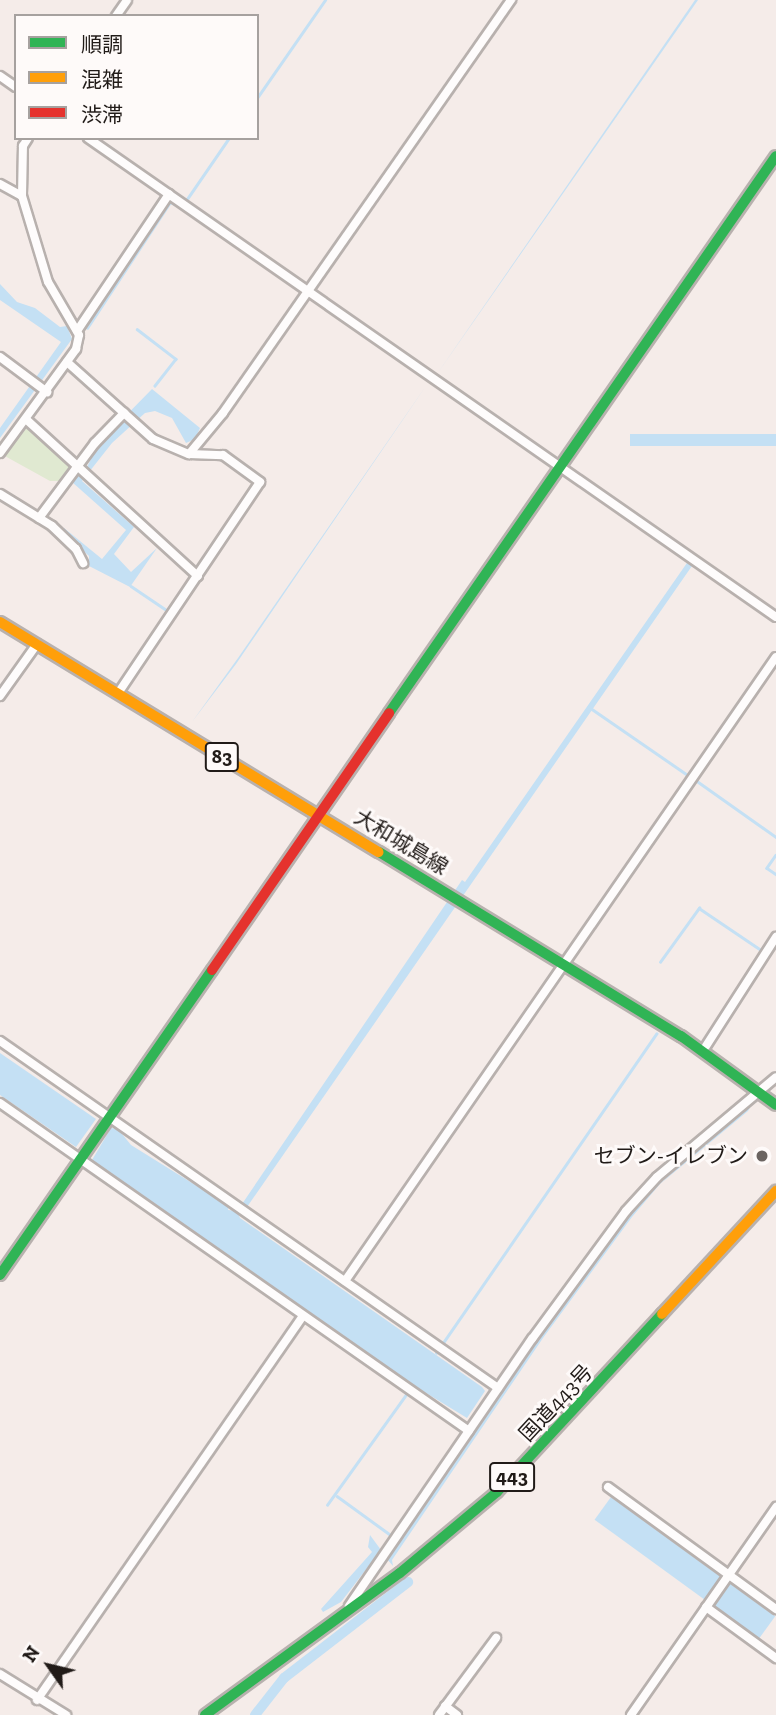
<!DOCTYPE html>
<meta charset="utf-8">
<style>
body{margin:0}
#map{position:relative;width:776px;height:1715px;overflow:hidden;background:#f5ece9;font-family:"Zilla Slab","Noto Sans JP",serif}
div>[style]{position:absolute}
.green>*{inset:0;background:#e0e9d1}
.water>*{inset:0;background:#c4e0f4;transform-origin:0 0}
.stream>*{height:2.5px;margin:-1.25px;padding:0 1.25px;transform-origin:1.25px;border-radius:1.25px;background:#c4e0f4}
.canal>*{height:10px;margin:-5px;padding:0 5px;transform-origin:5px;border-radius:5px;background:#c4e0f4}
.roads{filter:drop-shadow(2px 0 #b8b1ae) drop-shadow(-2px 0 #b8b1ae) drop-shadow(0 2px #b8b1ae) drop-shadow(0 -2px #b8b1ae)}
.street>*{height:8px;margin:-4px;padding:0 4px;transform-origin:4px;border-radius:4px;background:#fefcfc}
.fast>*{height:10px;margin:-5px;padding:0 5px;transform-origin:5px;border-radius:5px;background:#30b455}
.slow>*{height:10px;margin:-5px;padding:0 5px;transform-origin:5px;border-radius:5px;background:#ff9f0a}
.jam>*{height:10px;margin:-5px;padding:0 5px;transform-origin:5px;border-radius:5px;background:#e5322d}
.dots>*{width:19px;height:19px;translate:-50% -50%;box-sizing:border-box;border:4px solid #fefaf9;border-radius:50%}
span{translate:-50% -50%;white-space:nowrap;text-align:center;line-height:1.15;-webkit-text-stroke:6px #fefaf9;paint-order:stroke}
.shield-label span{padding:2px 5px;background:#fefaf9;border:2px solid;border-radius:5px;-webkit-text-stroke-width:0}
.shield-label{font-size:19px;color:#211b18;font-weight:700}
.street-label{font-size:21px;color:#211b18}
.poi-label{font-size:21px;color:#211b18}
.right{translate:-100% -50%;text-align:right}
.legend{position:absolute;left:14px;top:14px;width:245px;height:126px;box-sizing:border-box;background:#fefaf9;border:2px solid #a6a19f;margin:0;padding:9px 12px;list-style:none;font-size:21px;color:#211b18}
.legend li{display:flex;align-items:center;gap:14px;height:35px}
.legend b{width:35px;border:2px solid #a6a19f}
.north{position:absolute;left:14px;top:1631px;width:70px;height:70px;-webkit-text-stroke:5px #fefaf9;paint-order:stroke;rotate:304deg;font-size:19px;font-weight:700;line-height:28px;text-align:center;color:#211b18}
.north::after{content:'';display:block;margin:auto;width:24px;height:32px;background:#211b18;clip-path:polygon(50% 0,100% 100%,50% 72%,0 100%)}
</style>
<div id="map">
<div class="green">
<i style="clip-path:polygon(27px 428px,71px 466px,61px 481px,50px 481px,3px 455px)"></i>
</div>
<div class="water">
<i style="clip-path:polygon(695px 0,698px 0,437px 374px)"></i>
<i style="clip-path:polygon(0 284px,17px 302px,35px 308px,60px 327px,67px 326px,72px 339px,0 438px,0 428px,61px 342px,0 300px)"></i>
<i style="clip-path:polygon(428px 383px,236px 664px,192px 722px,238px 658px)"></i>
<i style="clip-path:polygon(152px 389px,200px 428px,195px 439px,186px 443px,172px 418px,155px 411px,145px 413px,112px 443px,82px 481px,134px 527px,114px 554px,131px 572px,157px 548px,130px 587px,89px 566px,89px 556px,62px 531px,64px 528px,102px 559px,126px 530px,72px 482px,87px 467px,99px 443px)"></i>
<i style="left:776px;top:434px;width:12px;height:146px;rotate:90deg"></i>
<i style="clip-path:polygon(689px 560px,694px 563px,247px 1207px,242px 1204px,462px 880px,465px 882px)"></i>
<i style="clip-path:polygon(0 1053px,96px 1119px,76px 1147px,0 1095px)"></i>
<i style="clip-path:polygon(754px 1101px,748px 1111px,660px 1184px,632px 1217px,543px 1338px,392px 1560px,393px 1566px,387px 1559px,508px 1381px,640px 1201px)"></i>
<i style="clip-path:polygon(111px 1128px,118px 1129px,131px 1145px,229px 1206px,228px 1210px,237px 1211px,240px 1218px,482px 1387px,485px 1391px,467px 1418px,413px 1385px,92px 1160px)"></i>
<i style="left:611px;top:1497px;width:203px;height:28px;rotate:36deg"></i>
<i style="clip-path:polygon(370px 1535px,381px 1550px,341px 1602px,323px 1612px,321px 1609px,372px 1552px,368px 1547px)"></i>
</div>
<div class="stream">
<i style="left:257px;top:98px;width:119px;rotate:-55.2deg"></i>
<i style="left:185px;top:202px;width:78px;rotate:-55.5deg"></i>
<i style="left:87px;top:328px;width:151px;rotate:-56.6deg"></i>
<i style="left:170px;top:202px;width:12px;rotate:24deg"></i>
<i style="left:137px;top:329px;width:49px;rotate:37.6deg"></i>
<i style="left:176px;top:359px;width:34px;rotate:128deg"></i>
<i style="left:131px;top:586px;width:45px;rotate:34deg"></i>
<i style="left:592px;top:709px;width:118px;rotate:34.6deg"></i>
<i style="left:697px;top:781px;width:97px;rotate:35.3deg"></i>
<i style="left:776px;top:855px;width:16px;rotate:125deg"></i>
<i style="left:767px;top:868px;width:11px;rotate:34deg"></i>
<i style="left:660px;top:962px;width:67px;rotate:-54.2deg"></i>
<i style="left:699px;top:908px;width:75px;rotate:34.1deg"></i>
<i style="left:436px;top:1353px;width:388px;rotate:-55.4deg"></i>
<i style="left:337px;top:1496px;width:77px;rotate:36deg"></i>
<i style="left:327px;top:1505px;width:148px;rotate:-54.4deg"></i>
</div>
<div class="canal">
<i style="left:255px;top:1715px;width:47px;rotate:-51.9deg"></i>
<i style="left:284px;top:1678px;width:157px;rotate:-37.7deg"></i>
</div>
<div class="roads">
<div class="street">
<i style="left:116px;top:16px;width:19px;rotate:-55deg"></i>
<i style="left:0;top:76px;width:19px;rotate:35deg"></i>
<i style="left:88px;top:138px;width:838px;rotate:34.85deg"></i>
<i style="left:0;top:184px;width:25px;rotate:29deg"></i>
<i style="left:77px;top:331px;width:165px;rotate:-56.1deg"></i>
<i style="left:0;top:357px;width:59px;rotate:36.7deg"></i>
<i style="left:67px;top:362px;width:115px;rotate:41.8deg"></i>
<i style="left:153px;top:439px;width:39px;rotate:23deg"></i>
<i style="left:189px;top:454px;width:34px;rotate:2deg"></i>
<i style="left:223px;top:455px;width:46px;rotate:36.1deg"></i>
<i style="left:260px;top:482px;width:254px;rotate:123.9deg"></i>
<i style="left:28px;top:421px;width:230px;rotate:42.4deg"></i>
<i style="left:0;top:453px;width:129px;rotate:-53.8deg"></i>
<i style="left:76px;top:349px;width:14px;rotate:-78deg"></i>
<i style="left:79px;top:335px;width:61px;rotate:-120.3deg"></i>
<i style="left:48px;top:282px;width:90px;rotate:-106.8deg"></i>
<i style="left:22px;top:196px;width:50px;rotate:-88.9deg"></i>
<i style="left:23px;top:146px;width:9px;rotate:-58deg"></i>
<i style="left:189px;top:454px;width:53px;rotate:-50.3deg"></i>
<i style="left:223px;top:413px;width:504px;rotate:-55.11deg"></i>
<i style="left:0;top:494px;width:61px;rotate:31.6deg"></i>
<i style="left:52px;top:526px;width:33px;rotate:44deg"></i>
<i style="left:76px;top:549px;width:16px;rotate:63deg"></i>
<i style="left:39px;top:518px;width:94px;rotate:-53.3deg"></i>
<i style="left:95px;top:443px;width:42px;rotate:-46deg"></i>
<i style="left:0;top:696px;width:64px;rotate:-54.6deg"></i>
<i style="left:0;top:1041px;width:607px;rotate:34.87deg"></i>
<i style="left:706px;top:1046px;width:130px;rotate:-57.3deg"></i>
<i style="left:0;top:1103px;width:572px;rotate:34.97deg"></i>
<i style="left:345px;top:1281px;width:758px;rotate:-55.37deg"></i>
<i style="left:608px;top:1487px;width:208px;rotate:36deg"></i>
<i style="left:349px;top:1606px;width:324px;rotate:-55.6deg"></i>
<i style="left:532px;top:1339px;width:159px;rotate:-53.7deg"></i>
<i style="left:626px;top:1211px;width:46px;rotate:-47.6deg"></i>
<i style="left:657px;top:1177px;width:155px;rotate:-40deg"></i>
<i style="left:706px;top:1607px;width:87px;rotate:36.1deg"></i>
<i style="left:0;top:1674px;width:78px;rotate:31.8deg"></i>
<i style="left:37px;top:1700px;width:467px;rotate:-55.3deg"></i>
<i style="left:445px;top:1706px;width:15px;rotate:37deg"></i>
<i style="left:439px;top:1715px;width:96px;rotate:-53.5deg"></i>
<i style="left:631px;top:1715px;width:254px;rotate:-55.1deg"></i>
</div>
<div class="fast">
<i style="left:389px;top:713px;width:678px;rotate:-55.21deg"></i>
<i style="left:379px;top:852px;width:354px;rotate:31.4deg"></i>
<i style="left:681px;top:1036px;width:117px;rotate:36deg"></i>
<i style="left:0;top:1275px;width:371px;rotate:-55.2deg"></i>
<i style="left:205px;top:1715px;width:241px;rotate:-36.1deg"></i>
<i style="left:400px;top:1573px;width:126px;rotate:-39.9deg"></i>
<i style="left:497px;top:1492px;width:243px;rotate:-47.2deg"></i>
</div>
<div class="slow">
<i style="left:0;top:622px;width:443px;rotate:31.3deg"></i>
<i style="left:662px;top:1314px;width:168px;rotate:-47.2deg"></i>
</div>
<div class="jam">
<i style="left:212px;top:970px;width:312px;rotate:-55.4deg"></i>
</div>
</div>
<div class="dots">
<i style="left:762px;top:1156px;background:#6b6461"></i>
</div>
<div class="shield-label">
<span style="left:222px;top:757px">83</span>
<span style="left:512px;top:1477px">443</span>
</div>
<div class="street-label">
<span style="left:401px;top:842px;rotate:31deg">大和城島線</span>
<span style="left:556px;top:1403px;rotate:-47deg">国道443号</span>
</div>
<div class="poi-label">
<span class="right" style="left:748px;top:1156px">セブン-イレブン</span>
</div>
<ul class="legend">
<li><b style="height:9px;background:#30b455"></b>順調</li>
<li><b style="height:9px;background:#ff9f0a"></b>混雑</li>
<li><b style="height:9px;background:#e5322d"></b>渋滞</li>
</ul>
<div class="north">N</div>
</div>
